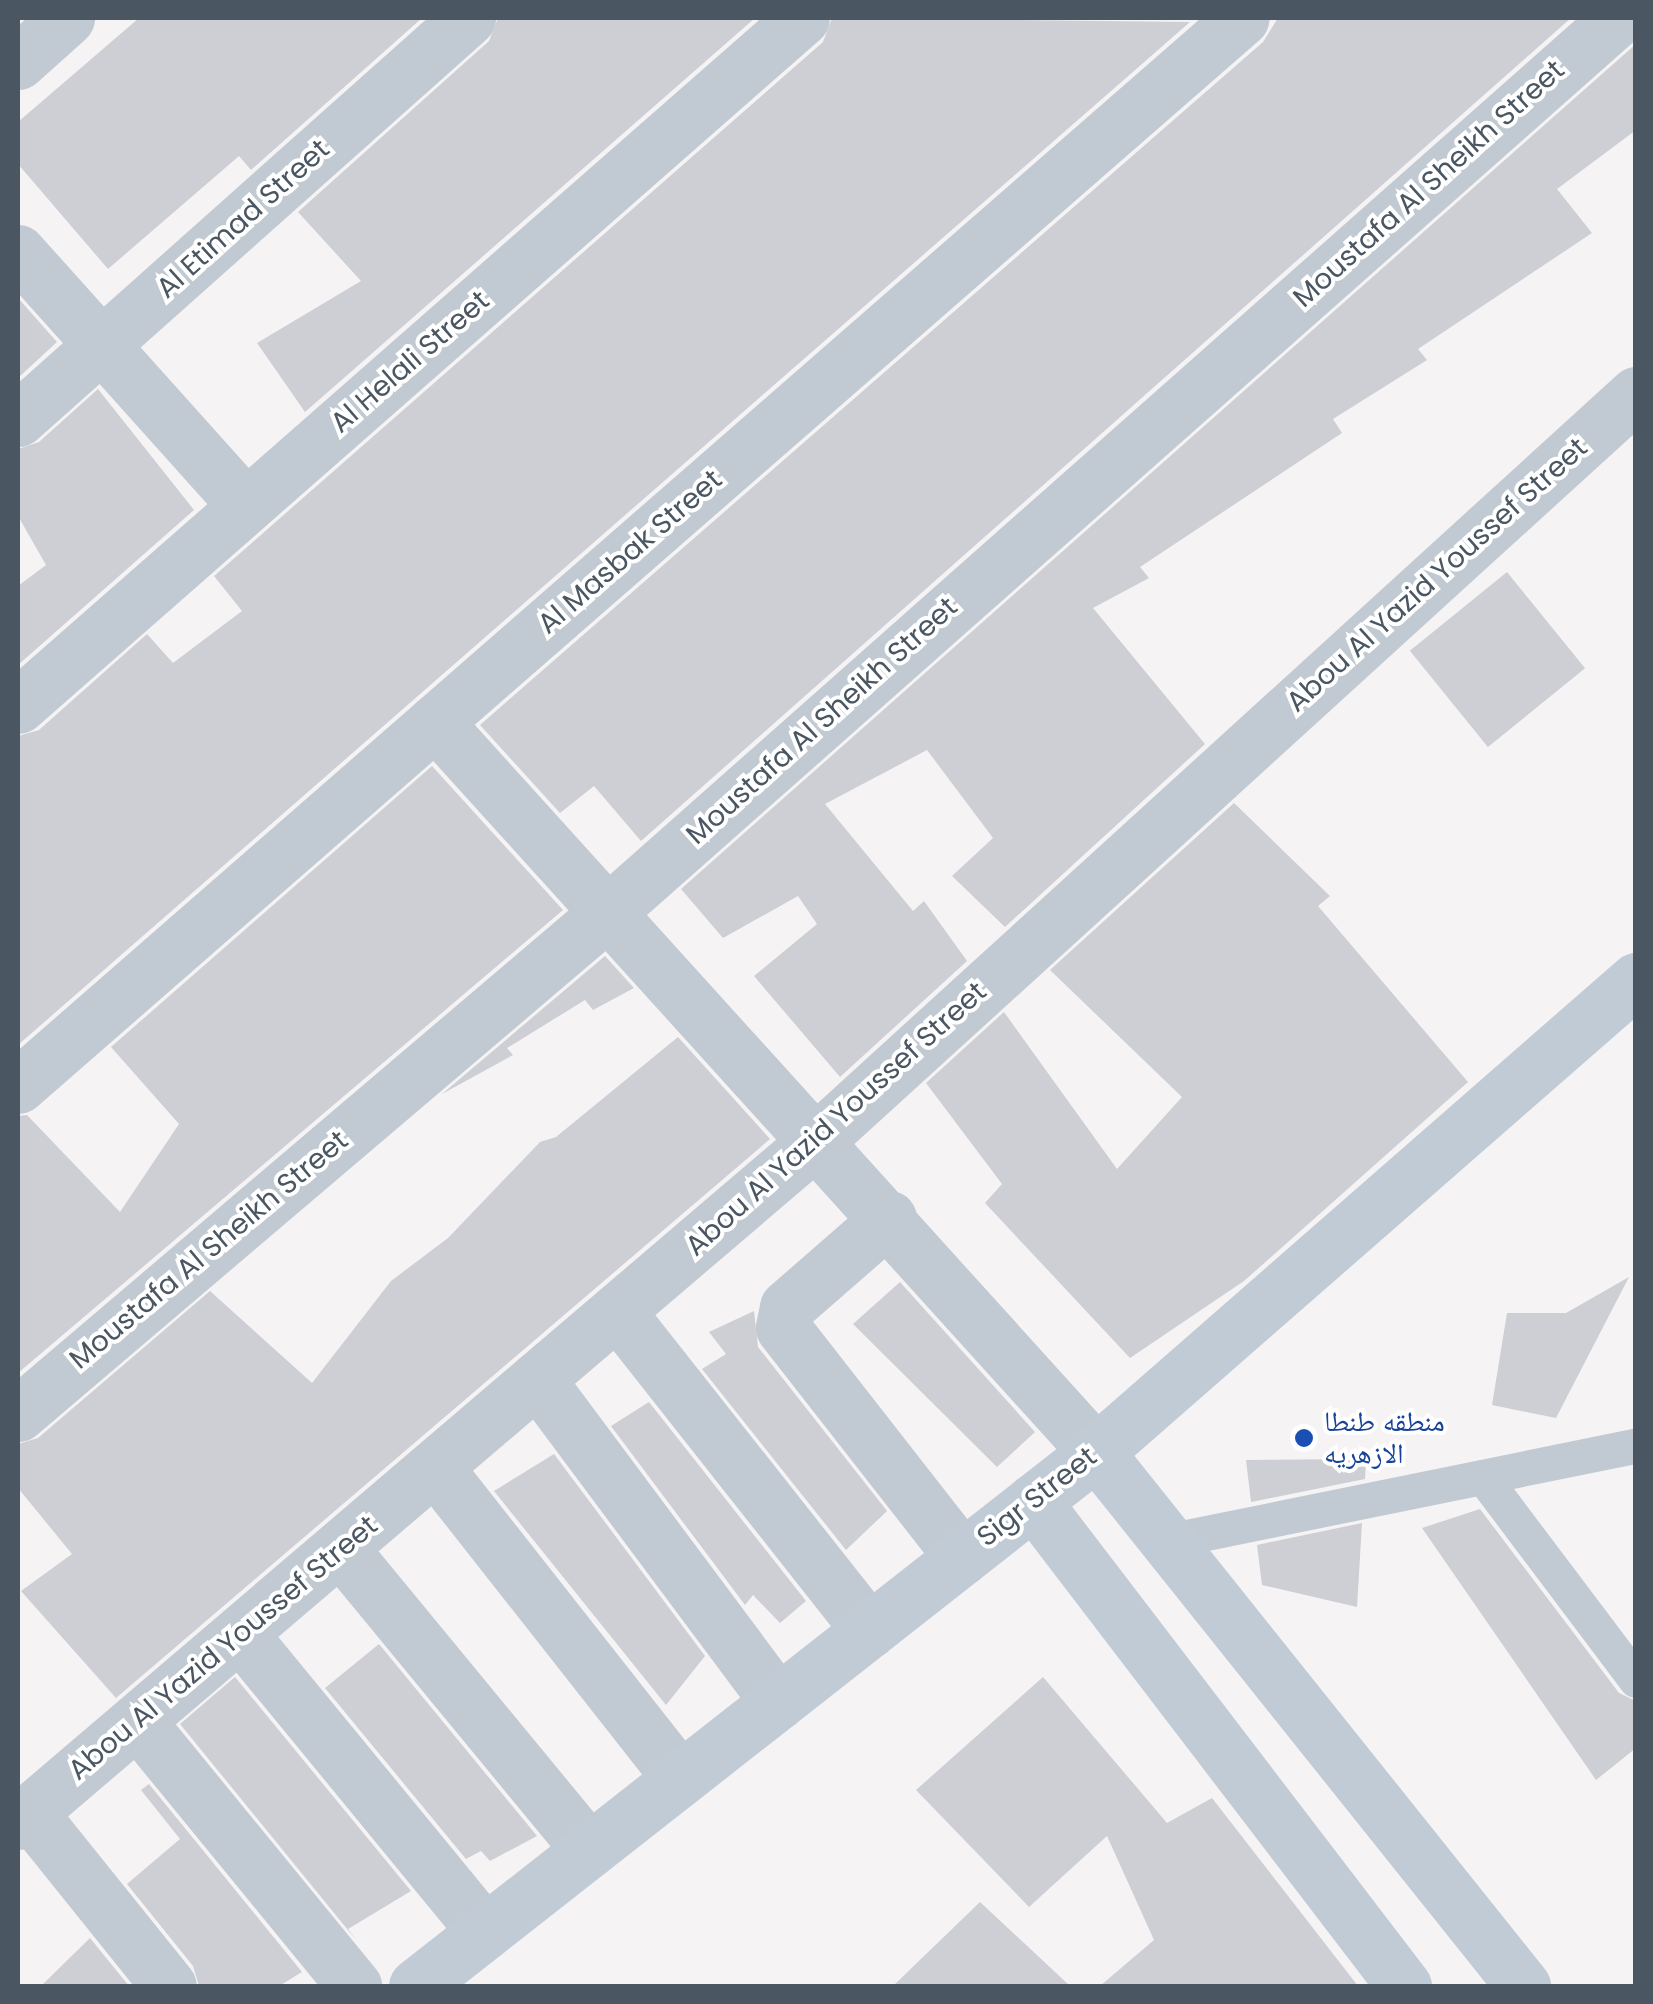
<!DOCTYPE html>
<meta charset="utf-8">
<style>
body{margin:0}
#map{position:relative;width:1653px;height:2004px;overflow:hidden;background:#f5f3f3;font-family:Poppins,"Noto Naskh Arabic",sans-serif}
div>[style]{position:absolute}
.building>*{inset:0;background:#cdcfd5;transform-origin:0 0}
.lane>*{height:35px;margin:-17.5px;padding:0 17.5px;transform-origin:17.5px;border-radius:17.5px;background:#c1cad2}
.street>*{height:55px;margin:-27.5px;padding:0 27.5px;transform-origin:27.5px;border-radius:27.5px;background:#c1cad2}
.secondary>*{height:55px;margin:-27.5px;padding:0 27.5px;transform-origin:27.5px;border-radius:27.5px;background:#c1cbd6}
.dots>*{width:28px;height:28px;translate:-50% -50%;box-sizing:border-box;border:5px solid #fff;border-radius:50%}
span{translate:-50% -50%;white-space:nowrap;text-align:center;line-height:1.15;-webkit-text-stroke:8px #fff;paint-order:stroke}
.street-label{font-size:28px;color:#4a5661}
.transit-label{font-size:28px;color:#164399}
.left{translate:0 -50%;text-align:left}
.frame{position:absolute;inset:0;border:20px solid #4a5661;pointer-events:none}
</style>
<div id="map">
<div class="building">
<i style="clip-path:polygon(139px 18px,422px 18px,251px 170px,239px 156px,108px 269px,18px 164px,18px 122px)"></i>
<i style="clip-path:polygon(498px 18px,755px 18px,305px 412px,257px 343px,361px 281px,298px 212px,489px 41px)"></i>
<i style="clip-path:polygon(832px 18px,1190px 22px,18px 1045px,18px 736px,39px 730px,147px 634px,173px 663px,242px 611px,214px 576px,823px 42px)"></i>
<i style="clip-path:polygon(1278px 18px,1571px 18px,641px 841px,594px 786px,560px 813px,480px 725px,1263px 42px)"></i>
<i style="clip-path:polygon(1636px 44px,1636px 130px,1557px 189px,1592px 233px,1418px 349px,1427px 360px,1333px 419px,1342px 433px,1140px 567px,1149px 578px,1093px 608px,1205px 744px,1005px 927px,952px 876px,993px 838px,927px 750px,825px 804px,913px 911px,924px 901px,967px 961px,840px 1077px,754px 976px,817px 924px,798px 896px,723px 938px,681px 889px)"></i>
<i style="clip-path:polygon(18px 298px,57px 342px,18px 378px)"></i>
<i style="clip-path:polygon(98px 389px,194px 510px,18px 665px,18px 586px,46px 565px,18px 516px,18px 449px,39px 442px)"></i>
<i style="left:1507px;top:572px;width:124px;height:125px;rotate:51deg"></i>
<i style="clip-path:polygon(432px 766px,563px 910px,18px 1373px,18px 1116px,27px 1115px,120px 1212px,179px 1124px,111px 1047px)"></i>
<i style="clip-path:polygon(1234px 803px,1330px 896px,1318px 906px,1468px 1082px,1244px 1281px,1130px 1358px,985px 1203px,1002px 1184px,926px 1083px,1004px 1012px,1117px 1169px,1182px 1097px,1050px 970px)"></i>
<i style="clip-path:polygon(605px 956px,634px 988px,593px 1010px,585px 1000px,507px 1048px,513px 1055px,442px 1094px)"></i>
<i style="clip-path:polygon(678px 1037px,770px 1139px,116px 1698px,21px 1591px,72px 1554px,18px 1488px,18px 1444px,38px 1438px,210px 1291px,312px 1383px,391px 1281px,448px 1238px,540px 1142px,556px 1137px)"></i>
<i style="clip-path:polygon(1629px 1277px,1556px 1418px,1492px 1405px,1507px 1313px,1566px 1313px)"></i>
<i style="clip-path:polygon(900px 1282px,1035px 1432px,997px 1467px,853px 1324px)"></i>
<i style="clip-path:polygon(754px 1311px,758px 1347px,887px 1511px,846px 1550px,702px 1369px,726px 1354px,709px 1332px)"></i>
<i style="clip-path:polygon(649px 1402px,806px 1601px,780px 1623px,753px 1595px,745px 1605px,611px 1426px)"></i>
<i style="clip-path:polygon(554px 1454px,705px 1656px,666px 1705px,494px 1491px)"></i>
<i style="clip-path:polygon(1366px 1459px,1365px 1479px,1251px 1502px,1246px 1460px)"></i>
<i style="clip-path:polygon(1480px 1509px,1619px 1693px,1636px 1701px,1636px 1748px,1596px 1780px,1422px 1528px)"></i>
<i style="clip-path:polygon(1362px 1523px,1357px 1607px,1262px 1585px,1257px 1545px)"></i>
<i style="clip-path:polygon(379px 1644px,537px 1836px,490px 1861px,481px 1851px,466px 1859px,325px 1688px)"></i>
<i style="clip-path:polygon(235px 1677px,411px 1891px,348px 1929px,356px 1940px,180px 1724px)"></i>
<i style="clip-path:polygon(1043px 1677px,1167px 1823px,1212px 1798px,1358px 1986px,1100px 1986px,1154px 1940px,1107px 1836px,1029px 1907px,916px 1790px)"></i>
<i style="clip-path:polygon(149px 1784px,302px 1972px,279px 1986px,199px 1986px,193px 1966px,127px 1884px,180px 1839px,141px 1790px)"></i>
<i style="clip-path:polygon(980px 1902px,1070px 1986px,893px 1986px)"></i>
<i style="clip-path:polygon(90px 1938px,129px 1986px,41px 1986px)"></i>
</div>
<div class="lane">
<i style="left:1483px;top:1477px;width:254px;rotate:53deg"></i>
<i style="left:1167px;top:1541px;width:479px;rotate:-11.5deg"></i>
</div>
<div class="street">
<i style="left:18px;top:62px;width:66px;rotate:-41.9deg"></i>
<i style="left:18px;top:252px;width:341px;rotate:48.1deg"></i>
<i style="left:18px;top:419px;width:603px;rotate:-41.7deg"></i>
<i style="left:18px;top:706px;width:1043px;rotate:-41.27deg"></i>
<i style="left:435px;top:722px;width:985px;rotate:47.84deg"></i>
<i style="left:18px;top:1086px;width:1624px;rotate:-41.11deg"></i>
<i style="left:889px;top:1218px;width:135px;rotate:138.9deg"></i>
<i style="left:787px;top:1307px;width:21px;rotate:101deg"></i>
<i style="left:783px;top:1328px;width:291px;rotate:52deg"></i>
<i style="left:617px;top:1311px;width:407px;rotate:51.7deg"></i>
<i style="left:537px;top:1379px;width:403px;rotate:53.3deg"></i>
<i style="left:18px;top:1414px;width:775px;rotate:-40.39deg"></i>
<i style="left:608px;top:912px;width:1349px;rotate:-41.51deg"></i>
<i style="left:435px;top:1467px;width:396px;rotate:51.8deg"></i>
<i style="left:341px;top:1549px;width:390px;rotate:50.5deg"></i>
<i style="left:241px;top:1635px;width:384px;rotate:50.6deg"></i>
<i style="left:139px;top:1723px;width:340px;rotate:50.7deg"></i>
<i style="left:29px;top:1812px;width:223px;rotate:51.2deg"></i>
<i style="left:18px;top:1822px;width:1050px;rotate:-40.48deg"></i>
<i style="left:817px;top:1140px;width:1108px;rotate:-42.33deg"></i>
</div>
<div class="secondary">
<i style="left:1096px;top:1452px;width:684px;rotate:51.35deg"></i>
<i style="left:1033px;top:1501px;width:611px;rotate:52.59deg"></i>
<i style="left:416px;top:1986px;width:865px;rotate:-38.14deg"></i>
<i style="left:1096px;top:1452px;width:717px;rotate:-41.16deg"></i>
</div>
<div class="dots">
<i style="left:1304px;top:1438px;background:#1a4fb4"></i>
</div>
<div class="street-label">
<span style="left:1429px;top:184px;rotate:-42deg">Moustafa Al Sheikh Street</span>
<span style="left:243px;top:219px;rotate:-42deg">Al Etimad Street</span>
<span style="left:410px;top:362px;rotate:-41deg">Al Helali Street</span>
<span style="left:630px;top:552px;rotate:-41deg">Al Masbak Street</span>
<span style="left:1437px;top:575px;rotate:-42deg">Abou Al Yazid Youssef Street</span>
<span style="left:822px;top:721px;rotate:-42deg">Moustafa Al Sheikh Street</span>
<span style="left:836px;top:1119px;rotate:-42deg">Abou Al Yazid Youssef Street</span>
<span style="left:209px;top:1250px;rotate:-40deg">Moustafa Al Sheikh Street</span>
<span style="left:1037px;top:1497px;rotate:-38deg">Sigr Street</span>
<span style="left:223px;top:1648px;rotate:-40deg">Abou Al Yazid Youssef Street</span>
</div>
<div class="transit-label">
<span class="left" style="left:1324px;top:1438px">منطقه طنطا<br>الازهريه</span>
</div>
<div class="frame"></div>
</div>
